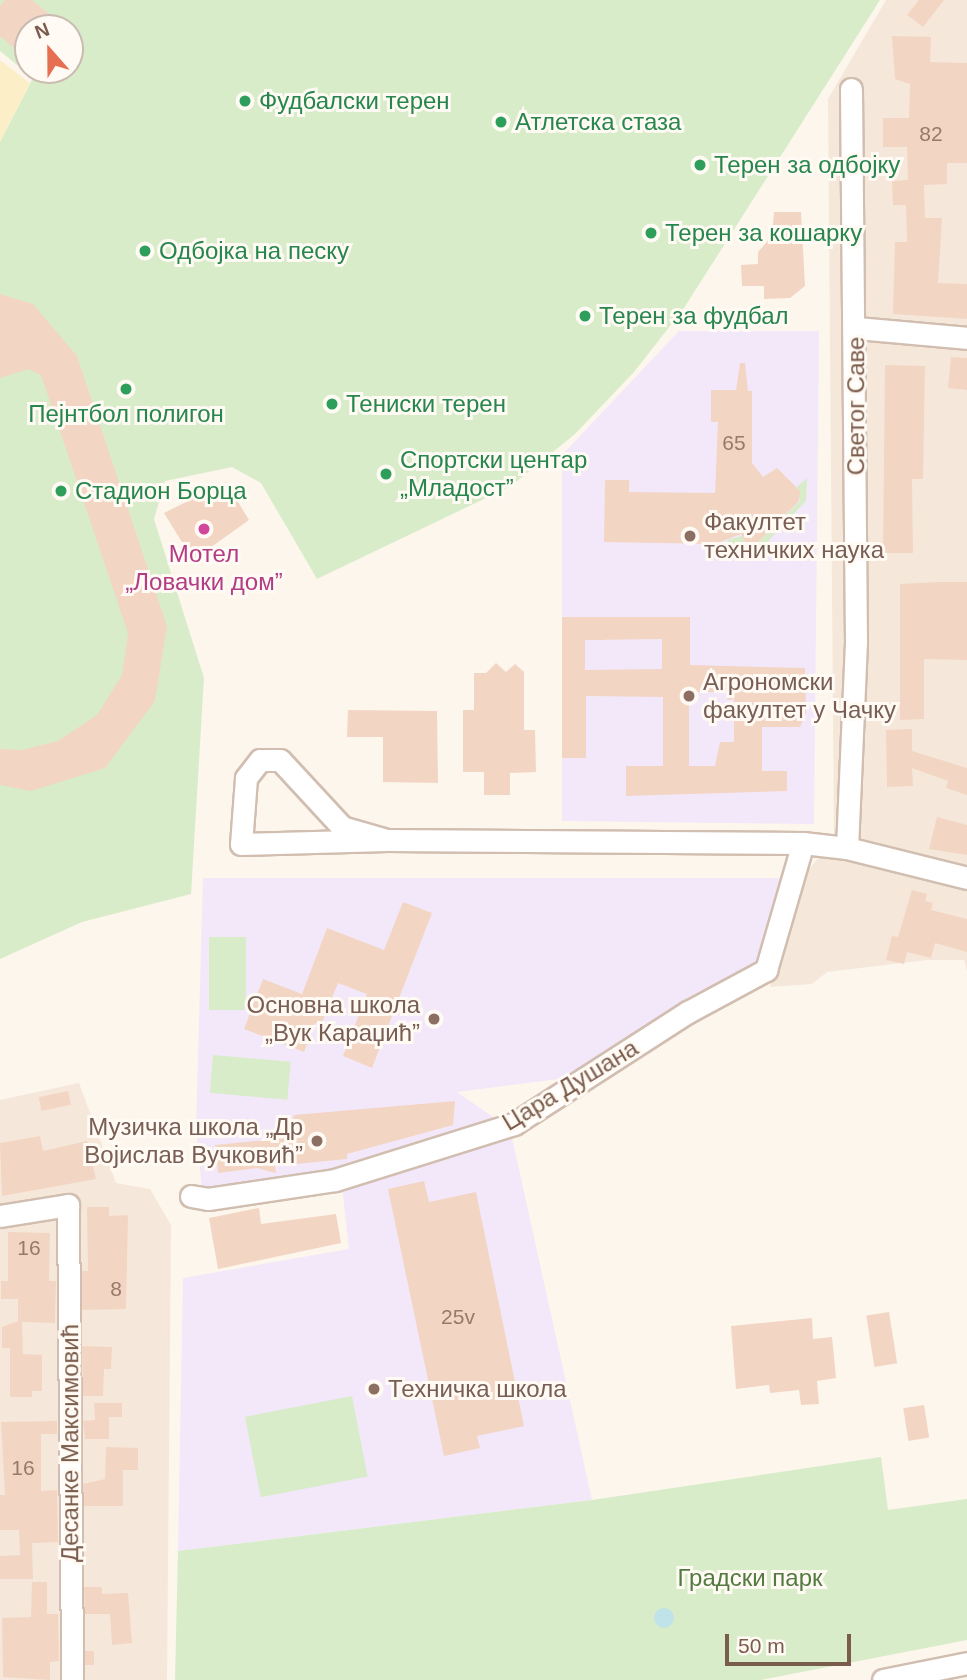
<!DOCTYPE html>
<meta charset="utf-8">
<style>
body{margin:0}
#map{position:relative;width:967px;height:1680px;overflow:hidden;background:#fdf6ec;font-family:Helvetica,sans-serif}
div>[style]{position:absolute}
.residential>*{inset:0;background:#f5e8da}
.education>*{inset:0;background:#f3e8fa}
.green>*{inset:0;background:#d8ecc9;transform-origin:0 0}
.sand>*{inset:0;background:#fcefc7}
.water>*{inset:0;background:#bfe3e8}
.round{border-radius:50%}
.building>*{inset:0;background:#f3d5c3;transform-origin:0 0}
.roads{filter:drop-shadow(2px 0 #d1beb0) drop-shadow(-2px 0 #d1beb0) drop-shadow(0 2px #d1beb0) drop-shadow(0 -2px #d1beb0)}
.minor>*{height:21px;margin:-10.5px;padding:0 10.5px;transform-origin:10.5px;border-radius:10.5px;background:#fff}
.dots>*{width:19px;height:19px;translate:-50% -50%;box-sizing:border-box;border:4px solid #fffaf3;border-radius:50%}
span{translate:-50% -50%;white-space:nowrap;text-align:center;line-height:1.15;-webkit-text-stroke:6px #fffaf3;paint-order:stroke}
.number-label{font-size:21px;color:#987a6a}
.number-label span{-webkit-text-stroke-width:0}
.leisure-label{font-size:24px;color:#27864d}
.left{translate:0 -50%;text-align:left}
.street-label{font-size:24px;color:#7a5c4d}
.education-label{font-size:24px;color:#785e54}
.right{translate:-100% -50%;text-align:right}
.hotel-label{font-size:24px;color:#b23c85}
.park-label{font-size:24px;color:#537a41}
.north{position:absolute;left:14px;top:14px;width:70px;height:70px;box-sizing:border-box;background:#fffaf3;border:2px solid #cabbb1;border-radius:50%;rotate:339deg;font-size:19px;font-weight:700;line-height:28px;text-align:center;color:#7a5c4d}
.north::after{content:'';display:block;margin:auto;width:24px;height:32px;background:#e76f51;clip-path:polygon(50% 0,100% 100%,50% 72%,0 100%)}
.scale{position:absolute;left:725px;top:1634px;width:126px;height:32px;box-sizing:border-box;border:4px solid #7a5c4d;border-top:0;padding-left:9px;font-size:21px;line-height:24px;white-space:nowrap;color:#7a5c4d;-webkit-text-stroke:5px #fffaf3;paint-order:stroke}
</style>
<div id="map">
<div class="residential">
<i style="clip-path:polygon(886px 0,967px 0,967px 971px,964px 960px,927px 960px,827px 972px,812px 984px,770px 987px,801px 880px,834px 837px,828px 99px)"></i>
<i style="clip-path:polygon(79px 1083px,116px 1183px,150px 1189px,171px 1225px,167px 1680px,0 1680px,0 1100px)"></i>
</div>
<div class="education">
<i style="clip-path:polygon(679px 331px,819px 331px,814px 824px,562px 821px,562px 455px)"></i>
<i style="clip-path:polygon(203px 878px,785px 878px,762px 962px,574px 1077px,457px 1092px,499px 1121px,339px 1171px,202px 1190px,196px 1128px)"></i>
<i style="clip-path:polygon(511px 1133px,592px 1500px,178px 1551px,183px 1278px,349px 1249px,342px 1187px)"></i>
</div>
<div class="green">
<i style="clip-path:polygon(evenodd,0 0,880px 0,684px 308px,634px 372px,575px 434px,511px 486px,317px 579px,261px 483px,232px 467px,165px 481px,154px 519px,204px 678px,191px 894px,82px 922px,0 959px,0 142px,33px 78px,0 51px,0 0,28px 28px,70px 28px,70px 70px,28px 70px,28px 28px)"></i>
<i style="clip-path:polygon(807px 478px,806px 501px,751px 559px,743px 560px,727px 540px,742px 536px,746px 545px,754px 546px,800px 501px,797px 487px)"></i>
<i style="left:209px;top:937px;width:37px;height:73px"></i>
<i style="left:213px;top:1055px;width:78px;height:38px;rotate:5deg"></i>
<i style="left:352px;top:1396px;width:82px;height:109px;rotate:79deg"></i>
<i style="clip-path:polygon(881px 1457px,888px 1510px,967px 1499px,967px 1640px,761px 1680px,175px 1680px,178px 1551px,592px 1500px)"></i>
</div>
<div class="sand">
<i style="clip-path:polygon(0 60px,30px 83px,0 142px)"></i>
</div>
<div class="water">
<i class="round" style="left:654px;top:1608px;width:20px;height:20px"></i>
</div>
<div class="building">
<i style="clip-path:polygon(5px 0,32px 0,50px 15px,39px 28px,28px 28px,28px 42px,19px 52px,0 36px,0 6px)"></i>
<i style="clip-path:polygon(919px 0,944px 0,923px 27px,907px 15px)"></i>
<i style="clip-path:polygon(892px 36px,931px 37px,930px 62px,967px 63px,967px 163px,947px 163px,947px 184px,924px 185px,925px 218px,942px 218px,938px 283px,967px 284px,967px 319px,893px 314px,895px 242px,907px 242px,906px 205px,893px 205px,892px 181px,908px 180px,907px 147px,883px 147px,883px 118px,909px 118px,910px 84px,895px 79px)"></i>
<i style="clip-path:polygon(774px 212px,801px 212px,805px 286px,790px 298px,764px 299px,764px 286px,742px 286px,741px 265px,758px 264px,758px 252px,772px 236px)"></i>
<i style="clip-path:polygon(0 294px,33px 304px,77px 356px,167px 626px,155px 701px,105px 768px,31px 791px,0 785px,0 749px,22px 750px,58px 741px,97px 715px,122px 675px,128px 633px,41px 375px,28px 369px,0 378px)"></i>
<i style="clip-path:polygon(951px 357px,967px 358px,967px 390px,948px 388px)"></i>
<i style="clip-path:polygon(740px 363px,745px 363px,748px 391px,752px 391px,752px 463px,763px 477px,777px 468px,800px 491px,799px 501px,754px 546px,746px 544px,741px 534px,715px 544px,604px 542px,605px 480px,629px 480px,629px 492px,715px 493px,718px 422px,711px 422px,711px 390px,736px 390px)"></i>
<i style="clip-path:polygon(885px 365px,925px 366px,923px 479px,912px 479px,913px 553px,883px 553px)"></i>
<i style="clip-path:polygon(226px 482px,249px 520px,193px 560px,164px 513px)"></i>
<i style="clip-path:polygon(937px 582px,967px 582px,967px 660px,924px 659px,924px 719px,900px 720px,900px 584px)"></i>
<i style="clip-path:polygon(evenodd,562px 617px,690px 617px,690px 665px,805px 668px,806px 713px,800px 727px,762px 727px,762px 771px,787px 771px,787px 791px,626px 796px,626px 766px,663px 766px,663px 697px,586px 696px,586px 758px,562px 758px,562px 617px,662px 639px,662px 669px,585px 670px,585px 640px,662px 639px,562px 617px,689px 692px,727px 692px,727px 700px,734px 699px,734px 742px,720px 742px,715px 766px,689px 766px,689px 692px)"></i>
<i style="clip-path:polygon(496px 663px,506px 672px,515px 664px,524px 672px,524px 730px,535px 730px,536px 772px,510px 773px,510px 795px,484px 795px,484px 772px,463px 772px,463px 710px,474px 710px,474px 673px,486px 673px)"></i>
<i style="clip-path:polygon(348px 710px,437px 711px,438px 783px,383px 782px,383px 737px,347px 737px)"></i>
<i style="clip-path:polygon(912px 729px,912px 751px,967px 768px,967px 795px,946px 788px,948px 781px,912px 768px,913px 786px,887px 787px,886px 730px)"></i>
<i style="clip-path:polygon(937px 817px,967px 825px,967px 855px,929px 849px)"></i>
<i style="clip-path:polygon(912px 890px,927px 894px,925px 901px,933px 903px,931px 910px,967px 919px,967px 952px,935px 943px,931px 958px,907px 952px,904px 964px,886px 960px,892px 936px,898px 937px)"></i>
<i style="clip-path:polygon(403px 902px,432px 913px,372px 1068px,343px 1056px,367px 994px,338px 983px,321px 1025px,315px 1023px,304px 1052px,244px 1029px,263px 979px,302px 994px,327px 928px,384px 950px)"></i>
<i style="left:68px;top:1091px;width:14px;height:30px;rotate:78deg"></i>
<i style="clip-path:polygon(455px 1101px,453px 1125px,347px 1154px,347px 1159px,275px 1166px,276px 1173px,257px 1168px,218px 1173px,215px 1145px,286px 1138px,294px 1115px)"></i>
<i style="clip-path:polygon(40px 1136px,43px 1151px,87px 1141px,96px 1179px,2px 1196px,0 1143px)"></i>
<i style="clip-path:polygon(424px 1181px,429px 1202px,476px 1192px,524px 1426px,477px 1436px,480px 1448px,444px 1456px,388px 1189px)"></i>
<i style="clip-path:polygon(87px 1207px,109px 1207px,109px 1216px,128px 1215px,126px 1309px,82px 1310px,82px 1271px,88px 1271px)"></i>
<i style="clip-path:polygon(259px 1208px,261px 1224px,336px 1214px,341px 1243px,218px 1269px,209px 1218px)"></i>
<i style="clip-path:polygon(8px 1232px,50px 1233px,49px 1281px,56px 1281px,55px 1323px,22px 1322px,23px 1354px,42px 1355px,42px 1391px,32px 1391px,32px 1397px,10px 1397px,10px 1348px,2px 1348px,2px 1327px,18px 1321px,18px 1299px,1px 1299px,1px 1281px,8px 1281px)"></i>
<i style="left:889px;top:1312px;width:52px;height:23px;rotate:81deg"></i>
<i style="clip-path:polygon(812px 1318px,813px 1339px,832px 1337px,836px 1378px,817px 1381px,819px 1404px,801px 1405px,799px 1390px,770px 1393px,769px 1385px,736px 1389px,731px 1326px)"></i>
<i style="clip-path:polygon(82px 1346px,112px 1347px,111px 1369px,104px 1369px,103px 1396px,83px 1396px)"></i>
<i style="clip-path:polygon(94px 1403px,122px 1403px,122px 1417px,109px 1417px,109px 1439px,85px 1439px,83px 1421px,95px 1420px)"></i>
<i style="left:924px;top:1405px;width:33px;height:21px;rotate:81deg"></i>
<i style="clip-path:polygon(57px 1421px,57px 1434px,41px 1434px,41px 1491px,57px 1490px,58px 1542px,32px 1543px,33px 1579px,0 1579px,0 1556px,20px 1555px,19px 1530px,0 1530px,0 1495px,5px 1495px,1px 1422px)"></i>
<i style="clip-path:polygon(106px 1447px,138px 1448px,138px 1470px,123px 1470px,123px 1506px,84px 1506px,83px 1484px,105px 1479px)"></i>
<i style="clip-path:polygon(32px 1582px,47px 1582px,47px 1614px,58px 1614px,59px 1661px,50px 1662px,50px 1680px,3px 1677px,2px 1618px,31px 1617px)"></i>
<i style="clip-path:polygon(84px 1587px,102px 1587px,102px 1594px,128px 1593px,132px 1643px,112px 1645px,110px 1614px,85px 1614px)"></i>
<i style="left:85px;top:1651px;width:9px;height:14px"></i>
</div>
<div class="roads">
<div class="minor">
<i style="left:856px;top:328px;width:111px;rotate:5.1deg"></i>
<i style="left:387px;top:840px;width:47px;rotate:-163.9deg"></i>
<i style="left:342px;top:827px;width:91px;rotate:-132.8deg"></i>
<i style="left:280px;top:760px;width:20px;rotate:180deg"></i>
<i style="left:260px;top:760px;width:23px;rotate:128deg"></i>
<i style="left:246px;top:778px;width:66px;rotate:94.3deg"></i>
<i style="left:241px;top:844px;width:146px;rotate:-1.6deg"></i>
<i style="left:387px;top:840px;width:416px;rotate:0.4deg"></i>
<i style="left:803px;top:843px;width:44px;rotate:6.5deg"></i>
<i style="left:847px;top:848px;width:124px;rotate:14deg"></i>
<i style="left:847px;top:848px;width:206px;rotate:-87.5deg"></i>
<i style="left:856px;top:642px;width:553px;rotate:-90.52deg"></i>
<i style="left:191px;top:1196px;width:17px;rotate:10deg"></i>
<i style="left:208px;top:1199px;width:128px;rotate:-8.5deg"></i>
<i style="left:335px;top:1180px;width:188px;rotate:-17.4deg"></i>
<i style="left:514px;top:1124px;width:207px;rotate:-32.8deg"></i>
<i style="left:688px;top:1012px;width:89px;rotate:-28.3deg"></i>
<i style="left:766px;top:970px;width:132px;rotate:-73.8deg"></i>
<i style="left:0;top:1216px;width:69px;rotate:-9.2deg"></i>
<i style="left:68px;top:1205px;width:475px;rotate:89.5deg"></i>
<i style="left:883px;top:1680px;width:86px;rotate:-11.4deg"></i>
</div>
</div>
<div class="dots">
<i style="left:245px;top:101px;background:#2e9e5b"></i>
<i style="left:501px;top:122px;background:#2e9e5b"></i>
<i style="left:700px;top:165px;background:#2e9e5b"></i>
<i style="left:651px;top:233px;background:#2e9e5b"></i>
<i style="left:145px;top:251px;background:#2e9e5b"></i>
<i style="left:585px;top:316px;background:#2e9e5b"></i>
<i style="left:126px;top:389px;background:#2e9e5b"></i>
<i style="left:332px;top:404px;background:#2e9e5b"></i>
<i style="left:386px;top:474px;background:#2e9e5b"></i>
<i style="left:61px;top:491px;background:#2e9e5b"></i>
<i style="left:204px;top:529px;background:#d1479c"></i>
<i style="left:690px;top:536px;background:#8d6e63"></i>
<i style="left:689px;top:696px;background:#8d6e63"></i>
<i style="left:434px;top:1019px;background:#8d6e63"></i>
<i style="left:317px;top:1141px;background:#8d6e63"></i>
<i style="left:374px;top:1389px;background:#8d6e63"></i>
</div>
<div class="number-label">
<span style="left:931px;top:134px">82</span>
<span style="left:734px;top:443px">65</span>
<span style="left:29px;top:1248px">16</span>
<span style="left:116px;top:1289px">8</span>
<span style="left:458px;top:1317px">25v</span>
<span style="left:23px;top:1468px">16</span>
</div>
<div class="leisure-label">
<span class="left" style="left:259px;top:101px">Фудбалски терен</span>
<span class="left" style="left:515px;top:122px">Атлетска стаза</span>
<span class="left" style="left:714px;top:165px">Терен за одбојку</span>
<span class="left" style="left:665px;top:233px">Терен за кошарку</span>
<span class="left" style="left:159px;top:251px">Одбојка на песку</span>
<span class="left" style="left:599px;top:316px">Терен за фудбал</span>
<span class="left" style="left:346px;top:404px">Тениски терен</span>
<span style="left:126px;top:414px">Пејнтбол полигон</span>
<span class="left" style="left:400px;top:474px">Спортски центар<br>„Младост”</span>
<span class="left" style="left:75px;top:491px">Стадион Борца</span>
</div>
<div class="street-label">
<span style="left:856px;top:406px;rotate:-90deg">Светог Саве</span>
<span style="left:570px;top:1085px;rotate:-31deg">Цара Душана</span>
<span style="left:70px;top:1443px;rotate:-90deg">Десанке Максимовић</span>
</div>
<div class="education-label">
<span class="left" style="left:704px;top:536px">Факултет<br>техничких наука</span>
<span class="left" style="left:703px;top:696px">Агрономски<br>факултет у Чачку</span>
<span class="right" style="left:420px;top:1019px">Основна школа<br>„Вук Караџић”</span>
<span class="right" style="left:303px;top:1141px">Музичка школа „Др<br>Војислав Вучковић”</span>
<span class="left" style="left:388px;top:1389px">Техничка школа</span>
</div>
<div class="hotel-label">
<span style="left:204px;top:568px">Мотел<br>„Ловачки дом”</span>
</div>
<div class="park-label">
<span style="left:750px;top:1578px">Градски парк</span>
</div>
<div class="north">N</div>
<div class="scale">50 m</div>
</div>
